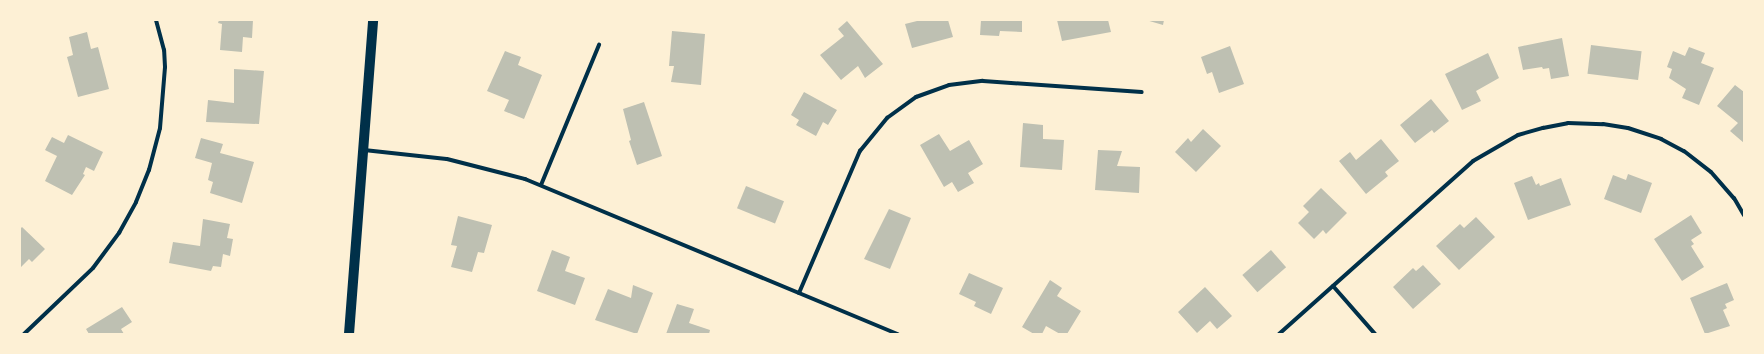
<!DOCTYPE html>
<style>
body{margin:0}
#map{position:relative;width:1764px;height:354px;overflow:hidden;background:#fdf0d5;font-family:"PT Sans Narrow",sans-serif}
div>[style]{position:absolute}
.building>*{inset:0;background:#bec0b2;transform-origin:0 0}
.minor>*{height:4px;margin:-2px;padding:0 2px;transform-origin:2px;border-radius:2px;background:#003049}
.primary>*{height:10px;margin:-5px;padding:0 5px;transform-origin:5px;border-radius:5px;background:#003049}
span{translate:-50% -50%;white-space:nowrap;text-align:center;line-height:1.15;-webkit-text-stroke:4px #fdf0d5;paint-order:stroke}
.frame{position:absolute;inset:0;border:21px solid #fdf0d5;pointer-events:none}
</style>
<div id="map">
<div class="building">
<i style="clip-path:polygon(219px 20px,253px 20px,252px 38px,243px 37px,242px 52px,220px 50px,222px 24px,218px 23px)"></i>
<i style="clip-path:polygon(921px 20px,948px 20px,953px 37px,912px 48px,905px 24px)"></i>
<i style="clip-path:polygon(981px 20px,1022px 20px,1022px 32px,1000px 31px,999px 36px,980px 35px)"></i>
<i style="clip-path:polygon(1057px 20px,1108px 20px,1111px 32px,1062px 41px)"></i>
<i style="clip-path:polygon(1146px 20px,1164px 20px,1163px 25px)"></i>
<i style="clip-path:polygon(847px 21px,883px 64px,865px 78px,858px 66px,841px 80px,820px 55px,844px 36px,838px 29px)"></i>
<i style="clip-path:polygon(672px 31px,705px 34px,701px 85px,671px 82px,674px 66px,669px 66px)"></i>
<i style="clip-path:polygon(87px 32px,91px 49px,98px 47px,109px 89px,78px 97px,67px 57px,73px 55px,69px 37px)"></i>
<i style="clip-path:polygon(1562px 38px,1569px 76px,1551px 79px,1549px 68px,1543px 69px,1542px 67px,1523px 70px,1518px 47px)"></i>
<i style="left:1591px;top:45px;width:51px;height:29px;rotate:7deg"></i>
<i style="clip-path:polygon(1230px 46px,1244px 84px,1219px 93px,1212px 72px,1207px 74px,1201px 57px)"></i>
<i style="clip-path:polygon(1689px 47px,1705px 53px,1701px 63px,1714px 68px,1699px 105px,1682px 98px,1686px 89px,1669px 78px,1672px 69px,1667px 67px,1673px 51px,1685px 56px)"></i>
<i style="clip-path:polygon(505px 51px,521px 57px,518px 65px,542px 75px,524px 119px,504px 111px,509px 100px,487px 91px)"></i>
<i style="clip-path:polygon(1488px 53px,1499px 78px,1476px 91px,1481px 101px,1462px 110px,1445px 74px)"></i>
<i style="clip-path:polygon(234px 69px,264px 71px,259px 124px,206px 122px,208px 100px,234px 103px)"></i>
<i style="clip-path:polygon(1735px 85px,1744px 92px,1744px 143px,1730px 131px,1738px 123px,1717px 106px)"></i>
<i style="clip-path:polygon(804px 92px,837px 110px,828px 125px,823px 122px,816px 136px,796px 125px,799px 120px,791px 115px)"></i>
<i style="clip-path:polygon(1431px 99px,1449px 121px,1434px 133px,1432px 130px,1415px 143px,1400px 125px)"></i>
<i style="clip-path:polygon(644px 102px,662px 156px,637px 165px,629px 141px,631px 140px,623px 109px)"></i>
<i style="clip-path:polygon(1023px 123px,1043px 125px,1043px 139px,1064px 140px,1062px 170px,1020px 167px)"></i>
<i style="clip-path:polygon(1203px 129px,1221px 146px,1196px 172px,1175px 152px,1188px 138px,1191px 142px)"></i>
<i style="clip-path:polygon(939px 134px,950px 151px,969px 140px,983px 164px,968px 173px,974px 183px,958px 192px,952px 182px,944px 187px,920px 145px)"></i>
<i style="clip-path:polygon(68px 135px,103px 152px,94px 171px,86px 167px,83px 174px,85px 175px,72px 195px,45px 181px,57px 156px,45px 150px,52px 137px,64px 143px)"></i>
<i style="clip-path:polygon(201px 138px,223px 144px,220px 153px,254px 162px,242px 203px,210px 193px,213px 182px,208px 180px,212px 163px,195px 158px)"></i>
<i style="clip-path:polygon(1381px 139px,1399px 161px,1385px 172px,1388px 176px,1366px 194px,1339px 161px,1350px 152px,1356px 160px)"></i>
<i style="clip-path:polygon(1098px 150px,1122px 151px,1117px 166px,1140px 167px,1139px 193px,1095px 190px)"></i>
<i style="clip-path:polygon(1628px 174px,1652px 183px,1641px 213px,1604px 199px,1613px 175px,1626px 180px)"></i>
<i style="clip-path:polygon(1532px 176px,1536px 185px,1539px 183px,1540px 186px,1561px 178px,1571px 205px,1528px 220px,1514px 183px)"></i>
<i style="left:746px;top:186px;width:41px;height:24px;rotate:22deg"></i>
<i style="clip-path:polygon(1321px 188px,1347px 213px,1326px 234px,1323px 230px,1314px 239px,1298px 223px,1309px 212px,1303px 206px)"></i>
<i style="clip-path:polygon(889px 209px,911px 218px,890px 269px,864px 259px)"></i>
<i style="clip-path:polygon(1691px 215px,1702px 233px,1691px 240px,1694px 244px,1691px 246px,1704px 267px,1682px 281px,1654px 239px)"></i>
<i style="clip-path:polygon(458px 216px,492px 225px,484px 253px,478px 252px,472px 272px,451px 267px,457px 246px,451px 245px)"></i>
<i style="clip-path:polygon(1476px 217px,1495px 237px,1459px 270px,1436px 246px,1460px 224px,1464px 228px)"></i>
<i style="clip-path:polygon(203px 219px,230px 224px,227px 238px,233px 239px,230px 256px,223px 254px,221px 267px,213px 266px,211px 271px,169px 263px,173px 242px,200px 246px)"></i>
<i style="clip-path:polygon(22px 227px,45px 249px,32px 262px,29px 259px,20px 268px,20px 229px)"></i>
<i style="clip-path:polygon(552px 250px,570px 257px,565px 271px,585px 278px,575px 305px,537px 291px)"></i>
<i style="left:1271px;top:250px;width:23px;height:38px;rotate:49deg"></i>
<i style="clip-path:polygon(1423px 265px,1441px 284px,1413px 309px,1393px 287px,1413px 268px,1416px 271px)"></i>
<i style="clip-path:polygon(969px 273px,1003px 288px,991px 314px,974px 306px,976px 302px,959px 294px)"></i>
<i style="clip-path:polygon(1050px 280px,1062px 288px,1057px 296px,1081px 311px,1067px 334px,1060px 334px,1046px 326px,1042px 334px,1034px 334px,1022px 327px)"></i>
<i style="clip-path:polygon(1727px 283px,1734px 300px,1725px 304px,1727px 308px,1723px 310px,1730px 326px,1705px 334px,1690px 298px)"></i>
<i style="clip-path:polygon(633px 285px,653px 293px,637px 334px,595px 320px,608px 289px,631px 298px)"></i>
<i style="clip-path:polygon(1205px 287px,1232px 316px,1217px 329px,1210px 321px,1197px 333px,1178px 312px)"></i>
<i style="clip-path:polygon(677px 304px,694px 309px,689px 323px,710px 330px,709px 334px,666px 334px)"></i>
<i style="clip-path:polygon(122px 307px,132px 322px,121px 329px,124px 334px,89px 334px,86px 329px)"></i>
</div>
<div class="minor">
<i style="left:364px;top:150px;width:83px;rotate:6.2deg"></i>
<i style="left:447px;top:159px;width:81px;rotate:14.4deg"></i>
<i style="left:525px;top:179px;width:404px;rotate:22.6deg"></i>
<i style="left:541px;top:185px;width:152px;rotate:-67.5deg"></i>
<i style="left:1333px;top:286px;width:64px;rotate:48.8deg"></i>
<i style="left:799px;top:293px;width:155px;rotate:-66.8deg"></i>
<i style="left:860px;top:151px;width:43px;rotate:-50.7deg"></i>
<i style="left:887px;top:118px;width:36px;rotate:-36deg"></i>
<i style="left:916px;top:97px;width:35px;rotate:-20deg"></i>
<i style="left:949px;top:85px;width:34px;rotate:-7deg"></i>
<i style="left:983px;top:81px;width:159px;rotate:4deg"></i>
<i style="left:24px;top:334px;width:95px;rotate:-43.7deg"></i>
<i style="left:93px;top:268px;width:44px;rotate:-53.4deg"></i>
<i style="left:119px;top:233px;width:35px;rotate:-61deg"></i>
<i style="left:136px;top:202px;width:35px;rotate:-68deg"></i>
<i style="left:149px;top:170px;width:43px;rotate:-75.3deg"></i>
<i style="left:160px;top:128px;width:61px;rotate:-85.3deg"></i>
<i style="left:165px;top:67px;width:17px;rotate:-93deg"></i>
<i style="left:164px;top:50px;width:31px;rotate:-105deg"></i>
<i style="left:1279px;top:334px;width:260px;rotate:-41.7deg"></i>
<i style="left:1473px;top:161px;width:52px;rotate:-30deg"></i>
<i style="left:1518px;top:135px;width:26px;rotate:-16deg"></i>
<i style="left:1543px;top:128px;width:25px;rotate:-11deg"></i>
<i style="left:1568px;top:123px;width:35px;rotate:2deg"></i>
<i style="left:1603px;top:124px;width:25px;rotate:9deg"></i>
<i style="left:1628px;top:128px;width:35px;rotate:18deg"></i>
<i style="left:1661px;top:139px;width:26px;rotate:28deg"></i>
<i style="left:1684px;top:151px;width:34px;rotate:38deg"></i>
<i style="left:1711px;top:172px;width:35px;rotate:49deg"></i>
<i style="left:1734px;top:198px;width:20px;rotate:60deg"></i>
</div>
<div class="primary">
<i style="left:349px;top:334px;width:315px;rotate:-85.6deg"></i>
</div>
<div class="frame"></div>
</div>
